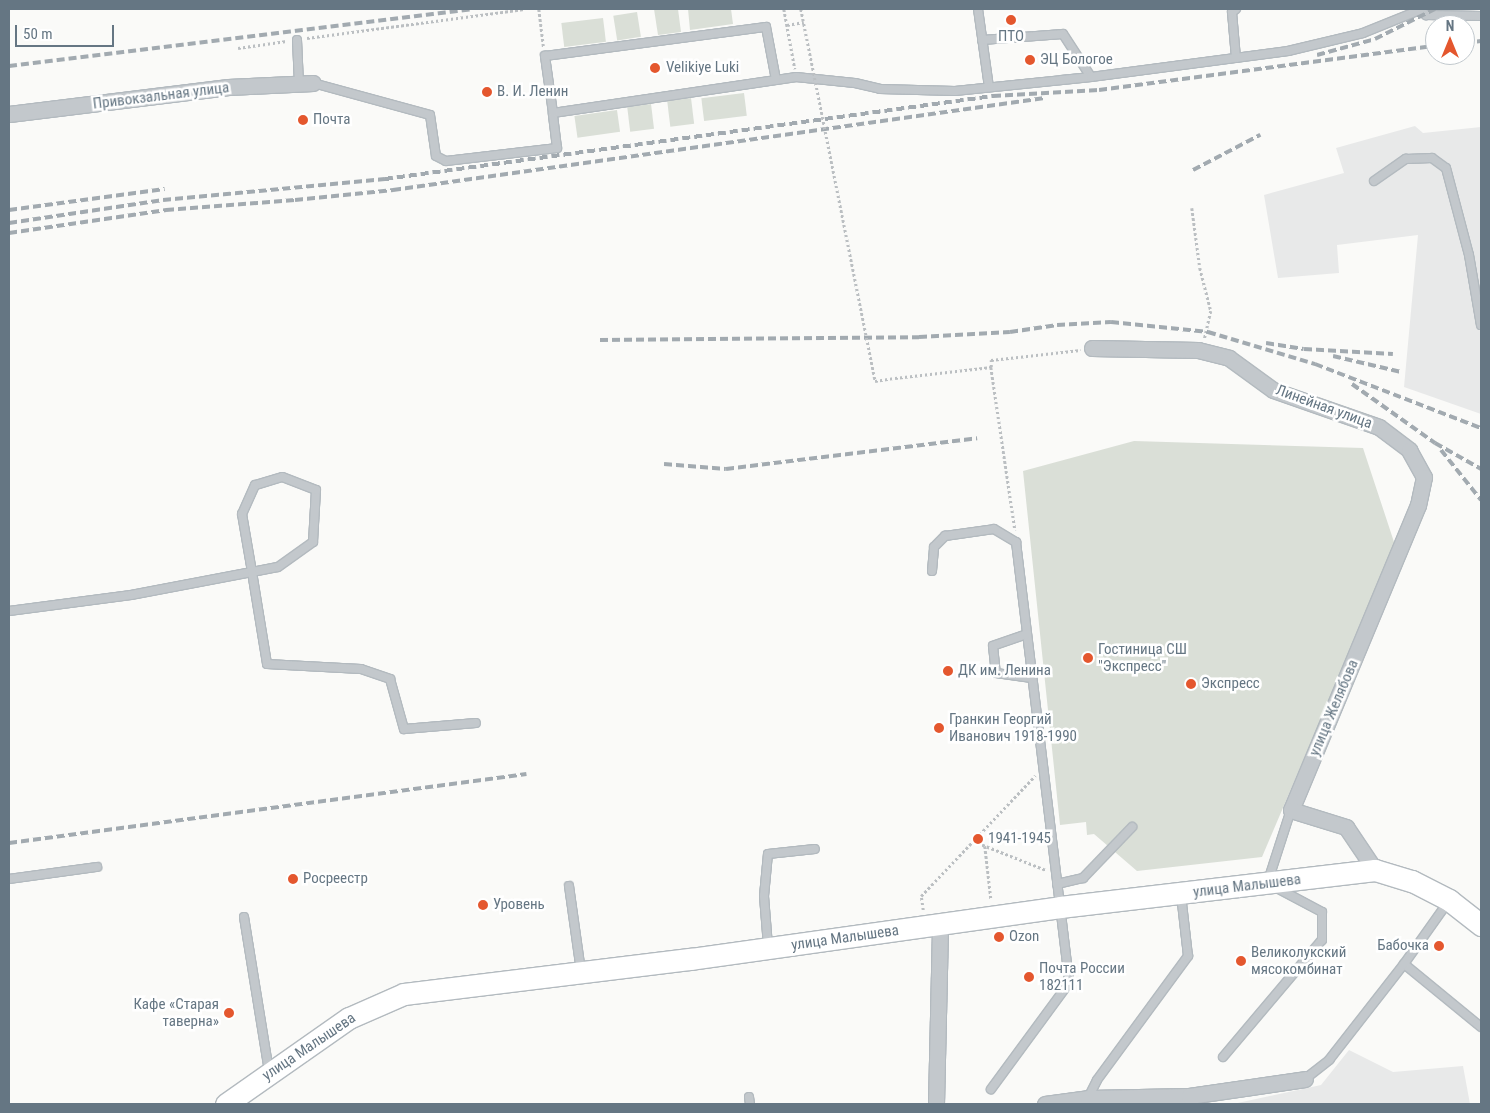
<!DOCTYPE html>
<meta charset="utf-8">
<style>
body{margin:0}
#map{position:relative;width:1490px;height:1113px;overflow:hidden;background:#fafaf8;font-family:"Roboto Condensed",sans-serif}
div>[style]{position:absolute}
.built>*{inset:0;background:#e8e9e9}
.green>*{inset:0;background:#dadfd7;transform-origin:0 0}
.path>*{height:2.5px;margin-top:-1.25px;transform-origin:0;background:repeating-linear-gradient(90deg,#bbbfc2 0 2.5px,transparent 0 5px)}
.roads{filter:drop-shadow(1px 0 #b3babf) drop-shadow(-1px 0 #b3babf) drop-shadow(0 1px #b3babf) drop-shadow(0 -1px #b3babf)}
.lane>*{height:8px;margin:-4px;padding:0 4px;transform-origin:4px;border-radius:4px;background:#c3c8cc}
.street>*{height:15px;margin:-7.5px;padding:0 7.5px;transform-origin:7.5px;border-radius:7.5px;background:#c3c8cc}
.secondary>*{height:21px;margin:-10.5px;padding:0 10.5px;transform-origin:10.5px;border-radius:10.5px;background:#fff}
.rail>*{height:4px;margin-top:-2px;transform-origin:0;background:repeating-linear-gradient(90deg,#a2aab0 0 8px,transparent 0 12px)}
.path-bridge>*{height:2.5px;margin-top:-1.25px;transform-origin:0;background:repeating-linear-gradient(90deg,#bbbfc2 0 2.5px,transparent 0 5px)}
.dots>*{width:14px;height:14px;translate:-50% -50%;box-sizing:border-box;border:2px solid #fff;border-radius:50%}
span{translate:-50% -50%;white-space:nowrap;text-align:center;line-height:1.15;-webkit-text-stroke:5px #fff;paint-order:stroke}
.poi-label{font-size:15px;color:#657683}
.left{translate:0 -50%;text-align:left}
.right{translate:-100% -50%;text-align:right}
.street-label{font-size:15px;color:#657683}
.frame{position:absolute;inset:0;border:10px solid #657683;pointer-events:none}
.north{position:absolute;left:1425px;top:15px;width:50px;height:50px;box-sizing:border-box;background:#fff;border:1px solid #c1c8cd;border-radius:50%;rotate:0deg;font-size:14px;font-weight:700;line-height:20px;text-align:center;color:#657683}
.north::after{content:'';display:block;margin:auto;width:18px;height:22px;background:#e4572e;clip-path:polygon(50% 0,100% 100%,50% 72%,0 100%)}
.scale{position:absolute;left:15px;top:25px;width:99px;height:22px;box-sizing:border-box;border:2px solid #657683;border-top:0;padding-left:6px;font-size:15px;line-height:18px;white-space:nowrap;color:#657683;-webkit-text-stroke:4px #fff;paint-order:stroke}
</style>
<div id="map">
<div class="built">
<i style="clip-path:polygon(1415px 126px,1423px 133px,1481px 127px,1481px 414px,1404px 387px,1418px 235px,1337px 245px,1339px 273px,1278px 278px,1264px 195px,1344px 173px,1336px 148px)"></i>
<i style="clip-path:polygon(1349px 1050px,1393px 1072px,1463px 1066px,1470px 1104px,1233px 1104px,1321px 1085px)"></i>
</div>
<div class="green">
<i style="clip-path:polygon(654px 9px,678px 9px,681px 32px,658px 35px)"></i>
<i style="clip-path:polygon(688px 9px,731px 9px,733px 24px,690px 30px)"></i>
<i style="left:637px;top:12px;width:25px;height:24px;rotate:81deg"></i>
<i style="left:603px;top:18px;width:24px;height:42px;rotate:83deg"></i>
<i style="left:744px;top:93px;width:23px;height:43px;rotate:83deg"></i>
<i style="left:691px;top:98px;width:26px;height:24px;rotate:83deg"></i>
<i style="left:651px;top:104px;width:25px;height:24px;rotate:83deg"></i>
<i style="left:617px;top:110px;width:22px;height:43px;rotate:82deg"></i>
<i style="clip-path:polygon(1134px 441px,1363px 448px,1395px 545px,1262px 857px,1137px 871px,1094px 834px,1087px 835px,1086px 822px,1060px 825px,1023px 471px)"></i>
</div>
<div class="path">
<i style="left:539px;top:9px;width:38px;rotate:83deg"></i>
<i style="left:784px;top:9px;width:61px;rotate:79.6deg"></i>
<i style="left:787px;top:25px;width:17px;rotate:-10deg"></i>
<i style="left:307px;top:38px;width:219px;rotate:-7.6deg"></i>
<i style="left:238px;top:48px;width:49px;rotate:-8.3deg"></i>
<i style="left:1192px;top:208px;width:61px;rotate:82.4deg"></i>
<i style="left:1200px;top:268px;width:44px;rotate:75.7deg"></i>
<i style="left:1211px;top:311px;width:28px;rotate:103deg"></i>
<i style="left:991px;top:367px;width:7px;rotate:-90deg"></i>
<i style="left:991px;top:360px;width:90px;rotate:-6.4deg"></i>
<i style="left:895px;top:378px;width:97px;rotate:-6.5deg"></i>
<i style="left:991px;top:367px;width:165px;rotate:81.6deg"></i>
<i style="left:973px;top:841px;width:79px;rotate:21.7deg"></i>
<i style="left:985px;top:846px;width:53px;rotate:83.5deg"></i>
<i style="left:923px;top:910px;width:14px;rotate:-98deg"></i>
<i style="left:921px;top:896px;width:166px;rotate:-46.5deg"></i>
</div>
<div class="roads">
<div class="lane">
<i style="left:978px;top:9px;width:79px;rotate:82deg"></i>
<i style="left:297px;top:40px;width:44px;rotate:87.4deg"></i>
<i style="left:982px;top:40px;width:81px;rotate:-4.2deg"></i>
<i style="left:1063px;top:34px;width:51px;rotate:56.9deg"></i>
<i style="left:1236px;top:58px;width:46px;rotate:-95deg"></i>
<i style="left:1232px;top:12px;width:5px;rotate:-37deg"></i>
<i style="left:313px;top:83px;width:121px;rotate:15.3deg"></i>
<i style="left:430px;top:115px;width:41px;rotate:81.7deg"></i>
<i style="left:436px;top:156px;width:11px;rotate:27deg"></i>
<i style="left:446px;top:161px;width:112px;rotate:-6.7deg"></i>
<i style="left:557px;top:148px;width:35px;rotate:-97deg"></i>
<i style="left:553px;top:113px;width:246px;rotate:-8.4deg"></i>
<i style="left:796px;top:77px;width:59px;rotate:5.8deg"></i>
<i style="left:855px;top:83px;width:26px;rotate:13deg"></i>
<i style="left:880px;top:89px;width:75px;rotate:1.5deg"></i>
<i style="left:955px;top:91px;width:137px;rotate:-5.9deg"></i>
<i style="left:1091px;top:77px;width:199px;rotate:-7.5deg"></i>
<i style="left:1288px;top:51px;width:77px;rotate:-13.5deg"></i>
<i style="left:1363px;top:33px;width:61px;rotate:-22deg"></i>
<i style="left:1420px;top:10px;width:8px;rotate:40deg"></i>
<i style="left:1426px;top:15px;width:55px;rotate:1deg"></i>
<i style="left:553px;top:113px;width:58px;rotate:-98deg"></i>
<i style="left:545px;top:56px;width:223px;rotate:-7.5deg"></i>
<i style="left:766px;top:27px;width:54px;rotate:79.3deg"></i>
<i style="left:1374px;top:181px;width:39px;rotate:-35deg"></i>
<i style="left:1406px;top:159px;width:26px;rotate:-2deg"></i>
<i style="left:1432px;top:158px;width:17px;rotate:36deg"></i>
<i style="left:1446px;top:168px;width:90px;rotate:75.2deg"></i>
<i style="left:1469px;top:255px;width:71px;rotate:80.3deg"></i>
<i style="left:932px;top:571px;width:24px;rotate:-85deg"></i>
<i style="left:934px;top:547px;width:16px;rotate:-45deg"></i>
<i style="left:945px;top:536px;width:49px;rotate:-8.1deg"></i>
<i style="left:994px;top:529px;width:26px;rotate:31deg"></i>
<i style="left:1016px;top:542px;width:444px;rotate:83.1deg"></i>
<i style="left:1069px;top:983px;width:132px;rotate:126.3deg"></i>
<i style="left:9px;top:611px;width:123px;rotate:-7.5deg"></i>
<i style="left:131px;top:595px;width:123px;rotate:-10.8deg"></i>
<i style="left:252px;top:572px;width:26px;rotate:-11deg"></i>
<i style="left:278px;top:567px;width:43px;rotate:-35.5deg"></i>
<i style="left:313px;top:542px;width:52px;rotate:-86.7deg"></i>
<i style="left:316px;top:490px;width:36px;rotate:-159deg"></i>
<i style="left:282px;top:477px;width:28px;rotate:163deg"></i>
<i style="left:255px;top:485px;width:32px;rotate:114deg"></i>
<i style="left:242px;top:514px;width:59px;rotate:80.2deg"></i>
<i style="left:252px;top:572px;width:93px;rotate:80.7deg"></i>
<i style="left:267px;top:664px;width:94px;rotate:3deg"></i>
<i style="left:361px;top:669px;width:31px;rotate:19deg"></i>
<i style="left:390px;top:679px;width:52px;rotate:74.4deg"></i>
<i style="left:404px;top:729px;width:72px;rotate:-4.8deg"></i>
<i style="left:1027px;top:634px;width:36px;rotate:161deg"></i>
<i style="left:993px;top:646px;width:27px;rotate:84deg"></i>
<i style="left:996px;top:673px;width:36px;rotate:8deg"></i>
<i style="left:9px;top:879px;width:89px;rotate:-7.8deg"></i>
<i style="left:1268px;top:881px;width:75px;rotate:-72.1deg"></i>
<i style="left:1057px;top:884px;width:27px;rotate:-13deg"></i>
<i style="left:1083px;top:878px;width:71px;rotate:-46.1deg"></i>
<i style="left:569px;top:886px;width:86px;rotate:82deg"></i>
<i style="left:244px;top:917px;width:156px;rotate:80.8deg"></i>
<i style="left:768px;top:946px;width:50px;rotate:-94.6deg"></i>
<i style="left:764px;top:896px;width:42px;rotate:-84.6deg"></i>
<i style="left:768px;top:854px;width:47px;rotate:-6.1deg"></i>
<i style="left:1404px;top:964px;width:99px;rotate:39.3deg"></i>
<i style="left:1223px;top:1057px;width:153px;rotate:-49.8deg"></i>
<i style="left:1322px;top:940px;width:28px;rotate:-90deg"></i>
<i style="left:1322px;top:912px;width:53px;rotate:-152deg"></i>
<i style="left:1305px;top:1079px;width:31px;rotate:-38deg"></i>
<i style="left:1329px;top:1060px;width:122px;rotate:-52deg"></i>
<i style="left:1404px;top:964px;width:76px;rotate:-54.6deg"></i>
<i style="left:749px;top:1097px;width:7px;rotate:82deg"></i>
<i style="left:1088px;top:1098px;width:20px;rotate:-63deg"></i>
<i style="left:1097px;top:1080px;width:154px;rotate:-53.7deg"></i>
<i style="left:1188px;top:956px;width:61px;rotate:-96.5deg"></i>
</div>
<div class="street">
<i style="left:9px;top:114px;width:221px;rotate:-7deg"></i>
<i style="left:228px;top:87px;width:85px;rotate:-2.7deg"></i>
<i style="left:1092px;top:348px;width:106px;rotate:1.1deg"></i>
<i style="left:1198px;top:350px;width:32px;rotate:14deg"></i>
<i style="left:1229px;top:358px;width:54px;rotate:36deg"></i>
<i style="left:1273px;top:390px;width:112px;rotate:19.2deg"></i>
<i style="left:1379px;top:427px;width:38px;rotate:37deg"></i>
<i style="left:1409px;top:450px;width:31px;rotate:61deg"></i>
<i style="left:1424px;top:477px;width:29px;rotate:102deg"></i>
<i style="left:1418px;top:505px;width:330px;rotate:112.6deg"></i>
<i style="left:1291px;top:810px;width:58px;rotate:17.2deg"></i>
<i style="left:1346px;top:827px;width:52px;rotate:56deg"></i>
<i style="left:936px;top:1104px;width:180px;rotate:-88.7deg"></i>
<i style="left:1045px;top:1104px;width:43px;rotate:-7.9deg"></i>
<i style="left:1088px;top:1098px;width:101px;rotate:-1.1deg"></i>
<i style="left:1189px;top:1096px;width:117px;rotate:-8.3deg"></i>
</div>
<div class="secondary">
<i style="left:226px;top:1104px;width:150px;rotate:-35deg"></i>
<i style="left:349px;top:1018px;width:60px;rotate:-23.6deg"></i>
<i style="left:404px;top:994px;width:289px;rotate:-7deg"></i>
<i style="left:691px;top:959px;width:373px;rotate:-8deg"></i>
<i style="left:1060px;top:907px;width:317px;rotate:-6.7deg"></i>
<i style="left:1375px;top:870px;width:39px;rotate:17deg"></i>
<i style="left:1412px;top:881px;width:42px;rotate:27.2deg"></i>
<i style="left:1449px;top:900px;width:41px;rotate:38deg"></i>
</div>
</div>
<div class="rail">
<i style="left:1465px;top:43px;width:16px;rotate:-7deg"></i>
<i style="left:1317px;top:55px;width:60px;rotate:-15.4deg"></i>
<i style="left:1375px;top:39px;width:67px;rotate:-26.6deg"></i>
<i style="left:9px;top:66px;width:468px;rotate:-7deg"></i>
<i style="left:1193px;top:170px;width:76px;rotate:-27.6deg"></i>
<i style="left:9px;top:210px;width:157px;rotate:-7.7deg"></i>
<i style="left:9px;top:223px;width:156px;rotate:-8.5deg"></i>
<i style="left:163px;top:200px;width:223px;rotate:-5.4deg"></i>
<i style="left:385px;top:179px;width:614px;rotate:-7.77deg"></i>
<i style="left:993px;top:96px;width:106px;rotate:-3.2deg"></i>
<i style="left:1099px;top:90px;width:339px;rotate:-7.5deg"></i>
<i style="left:9px;top:233px;width:159px;rotate:-8.3deg"></i>
<i style="left:166px;top:210px;width:129px;rotate:-4.4deg"></i>
<i style="left:295px;top:200px;width:99px;rotate:-5.8deg"></i>
<i style="left:393px;top:190px;width:658px;rotate:-8.03deg"></i>
<i style="left:600px;top:340px;width:319px;rotate:-0.5deg"></i>
<i style="left:919px;top:337px;width:91px;rotate:-3.1deg"></i>
<i style="left:1010px;top:332px;width:48px;rotate:-8.5deg"></i>
<i style="left:1057px;top:325px;width:54px;rotate:-3.2deg"></i>
<i style="left:1111px;top:322px;width:98px;rotate:5.9deg"></i>
<i style="left:1208px;top:332px;width:112px;rotate:16.7deg"></i>
<i style="left:1315px;top:364px;width:178px;rotate:21.1deg"></i>
<i style="left:1266px;top:343px;width:38px;rotate:9deg"></i>
<i style="left:1304px;top:349px;width:89px;rotate:3.2deg"></i>
<i style="left:1333px;top:356px;width:70px;rotate:13.2deg"></i>
<i style="left:1352px;top:384px;width:102px;rotate:35.4deg"></i>
<i style="left:1435px;top:443px;width:53px;rotate:29.5deg"></i>
<i style="left:1441px;top:450px;width:64px;rotate:51.3deg"></i>
<i style="left:664px;top:464px;width:62px;rotate:4.6deg"></i>
<i style="left:726px;top:469px;width:253px;rotate:-7deg"></i>
<i style="left:9px;top:843px;width:522px;rotate:-7.6deg"></i>
</div>
<div class="path-bridge">
<i style="left:801px;top:9px;width:379px;rotate:78.7deg"></i>
<i style="left:875px;top:381px;width:20px;rotate:-9deg"></i>
</div>
<div class="dots">
<i style="left:1011px;top:20px;background:#e4572e"></i>
<i style="left:1030px;top:60px;background:#e4572e"></i>
<i style="left:655px;top:68px;background:#e4572e"></i>
<i style="left:487px;top:92px;background:#e4572e"></i>
<i style="left:303px;top:120px;background:#e4572e"></i>
<i style="left:1088px;top:658px;background:#e4572e"></i>
<i style="left:948px;top:671px;background:#e4572e"></i>
<i style="left:1191px;top:684px;background:#e4572e"></i>
<i style="left:939px;top:728px;background:#e4572e"></i>
<i style="left:978px;top:839px;background:#e4572e"></i>
<i style="left:293px;top:879px;background:#e4572e"></i>
<i style="left:483px;top:905px;background:#e4572e"></i>
<i style="left:999px;top:937px;background:#e4572e"></i>
<i style="left:1439px;top:946px;background:#e4572e"></i>
<i style="left:1241px;top:961px;background:#e4572e"></i>
<i style="left:1029px;top:977px;background:#e4572e"></i>
<i style="left:229px;top:1013px;background:#e4572e"></i>
</div>
<div class="poi-label">
<span style="left:1011px;top:37px">ПТО</span>
<span class="left" style="left:1040px;top:60px">ЭЦ Бологое</span>
<span class="left" style="left:666px;top:68px">Velikiye Luki</span>
<span class="left" style="left:497px;top:92px">В. И. Ленин</span>
<span class="left" style="left:313px;top:120px">Почта</span>
<span class="left" style="left:1098px;top:658px">Гостиница СШ<br>"Экспресс"</span>
<span class="left" style="left:958px;top:671px">ДК им. Ленина</span>
<span class="left" style="left:1201px;top:684px">Экспресс</span>
<span class="left" style="left:949px;top:728px">Гранкин Георгий<br>Иванович 1918-1990</span>
<span class="left" style="left:988px;top:839px">1941-1945</span>
<span class="left" style="left:303px;top:879px">Росреестр</span>
<span class="left" style="left:493px;top:905px">Уровень</span>
<span class="left" style="left:1009px;top:937px">Ozon</span>
<span class="right" style="left:1429px;top:946px">Бабочка</span>
<span class="left" style="left:1251px;top:961px">Великолукский<br>мясокомбинат</span>
<span class="left" style="left:1039px;top:977px">Почта России<br>182111</span>
<span class="right" style="left:219px;top:1013px">Кафе «Старая<br>таверна»</span>
</div>
<div class="street-label">
<span style="left:161px;top:96px;rotate:-7deg">Привокзальная улица</span>
<span style="left:1324px;top:407px;rotate:20deg">Линейная улица</span>
<span style="left:1334px;top:708px;rotate:-67deg">улица Желябова</span>
<span style="left:1247px;top:886px;rotate:-7deg">улица Малышева</span>
<span style="left:845px;top:938px;rotate:-8deg">улица Малышева</span>
<span style="left:309px;top:1047px;rotate:-34deg">улица Малышева</span>
</div>
<div class="frame"></div>
<div class="north">N</div>
<div class="scale">50 m</div>
</div>
